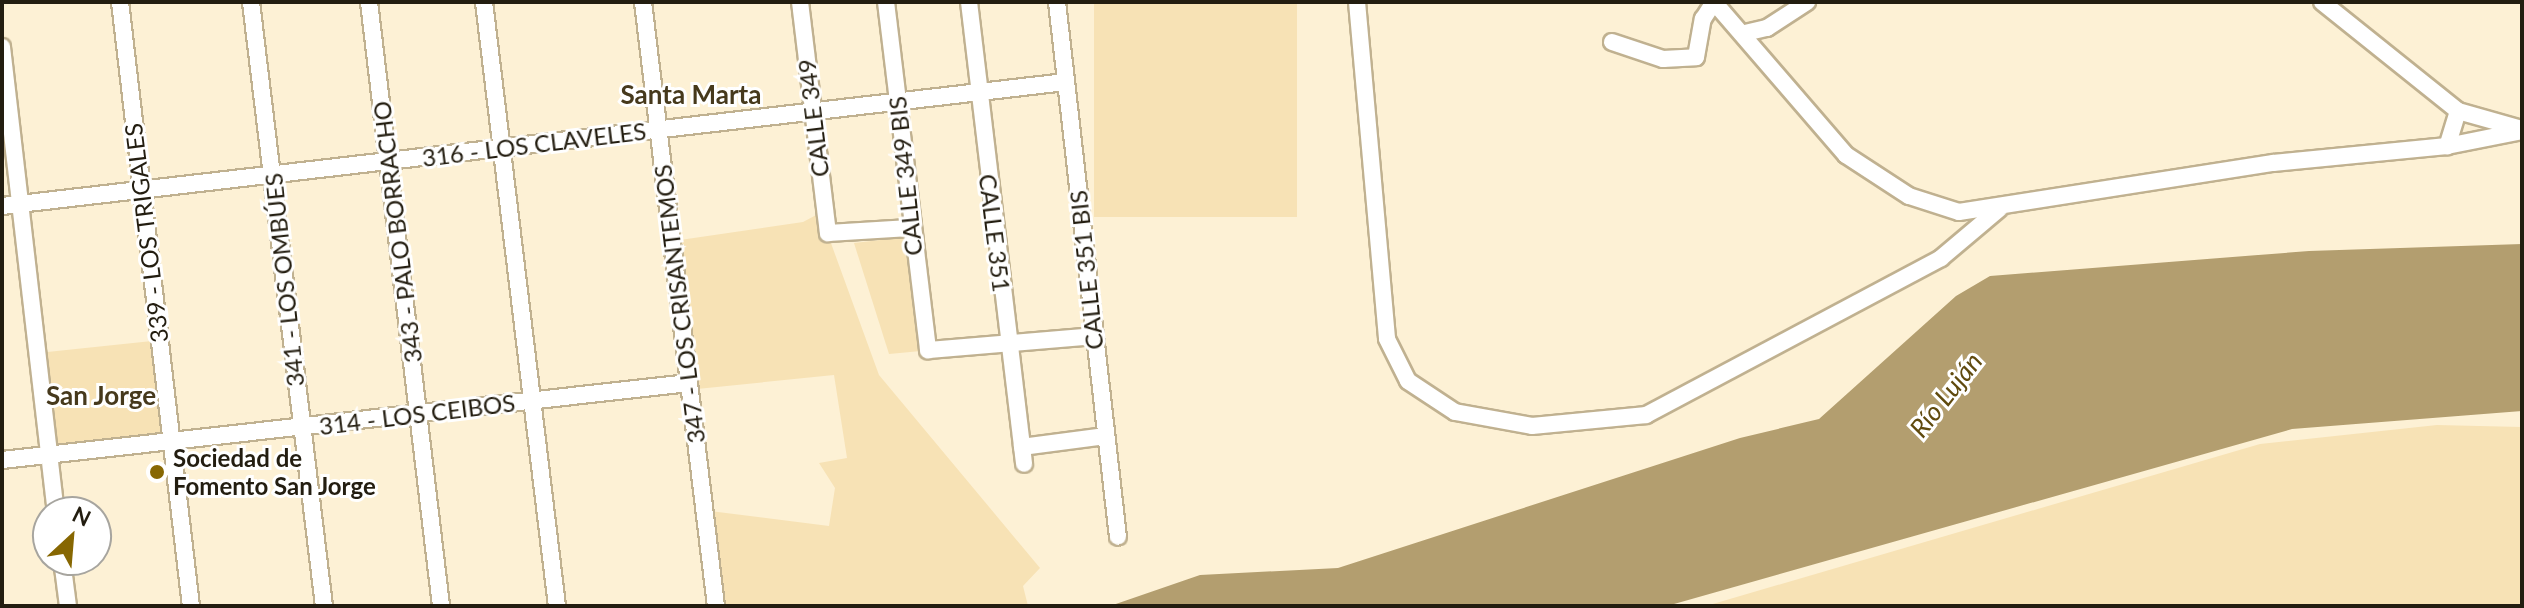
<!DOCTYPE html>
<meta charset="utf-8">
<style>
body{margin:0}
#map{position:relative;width:2524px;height:608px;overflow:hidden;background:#fdf1d5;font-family:Lato,sans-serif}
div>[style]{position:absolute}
.green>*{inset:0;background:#f7e2b5;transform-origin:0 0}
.water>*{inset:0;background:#b39e6f}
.roads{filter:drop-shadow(2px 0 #c0b190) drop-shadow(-2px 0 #c0b190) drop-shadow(0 2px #c0b190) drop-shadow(0 -2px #c0b190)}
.minor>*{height:16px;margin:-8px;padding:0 8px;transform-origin:8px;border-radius:8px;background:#fff}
.dots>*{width:22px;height:22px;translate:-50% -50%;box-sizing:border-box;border:4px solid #fff;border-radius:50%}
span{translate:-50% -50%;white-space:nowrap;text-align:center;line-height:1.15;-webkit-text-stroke:6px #fff;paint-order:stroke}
.street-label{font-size:24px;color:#231d10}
.poi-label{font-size:24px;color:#231d10;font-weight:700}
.left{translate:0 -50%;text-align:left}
.neighbourhood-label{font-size:26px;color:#46391c;font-weight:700}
.water-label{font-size:26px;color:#604a0e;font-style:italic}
.frame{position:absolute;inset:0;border:4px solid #231d10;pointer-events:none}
.north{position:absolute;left:32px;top:496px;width:80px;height:80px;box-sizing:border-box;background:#fff;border:2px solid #a7a59f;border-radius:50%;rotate:26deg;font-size:22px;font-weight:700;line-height:32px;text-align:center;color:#231d10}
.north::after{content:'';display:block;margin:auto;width:28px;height:36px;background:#876702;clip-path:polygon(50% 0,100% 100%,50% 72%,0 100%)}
</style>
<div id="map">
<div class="green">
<i style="left:1094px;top:2px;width:203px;height:215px"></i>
<i style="clip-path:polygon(820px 213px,879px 375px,1040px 568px,1023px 586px,1028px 606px,722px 606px,710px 511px,829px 526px,835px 488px,819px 463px,847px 458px,834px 375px,697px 389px,680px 240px,803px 222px)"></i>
<i style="clip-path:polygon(907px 237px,921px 351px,889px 354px,854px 243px)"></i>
<i style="left:152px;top:341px;width:93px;height:110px;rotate:84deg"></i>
<i style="clip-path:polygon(2437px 425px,2522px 427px,2522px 606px,1706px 606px,2260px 444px)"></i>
</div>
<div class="water">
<i style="clip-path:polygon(2522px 244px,2522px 411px,2292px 429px,1667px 606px,1110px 606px,1200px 575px,1338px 568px,1740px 438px,1819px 419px,1956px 296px,1990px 276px,2309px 251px)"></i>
</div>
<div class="roads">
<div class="minor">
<i style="left:120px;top:2px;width:608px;rotate:83.3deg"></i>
<i style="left:251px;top:2px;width:608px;rotate:83.11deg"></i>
<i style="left:369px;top:2px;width:608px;rotate:83.2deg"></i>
<i style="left:484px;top:2px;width:608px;rotate:83.11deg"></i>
<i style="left:643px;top:2px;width:608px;rotate:83.11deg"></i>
<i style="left:800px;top:2px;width:233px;rotate:83.1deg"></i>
<i style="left:828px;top:233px;width:82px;rotate:-3.5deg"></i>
<i style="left:886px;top:2px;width:351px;rotate:83.1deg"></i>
<i style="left:928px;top:350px;width:166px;rotate:-4.8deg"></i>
<i style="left:969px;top:2px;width:465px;rotate:83.2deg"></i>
<i style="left:1057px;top:2px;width:538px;rotate:83.5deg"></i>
<i style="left:1357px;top:2px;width:338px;rotate:84.9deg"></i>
<i style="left:1387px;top:339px;width:47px;rotate:63.4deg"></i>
<i style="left:1408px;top:381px;width:56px;rotate:33.4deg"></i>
<i style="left:1455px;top:412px;width:78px;rotate:10.3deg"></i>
<i style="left:1532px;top:426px;width:115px;rotate:-5.5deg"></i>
<i style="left:1646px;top:415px;width:334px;rotate:-28deg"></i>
<i style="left:1941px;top:258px;width:76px;rotate:-40.2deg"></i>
<i style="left:1714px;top:2px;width:202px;rotate:49.2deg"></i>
<i style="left:1846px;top:155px;width:75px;rotate:33.1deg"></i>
<i style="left:1909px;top:196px;width:52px;rotate:17.7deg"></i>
<i style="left:1959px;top:212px;width:318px;rotate:-8.9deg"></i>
<i style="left:2273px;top:163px;width:175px;rotate:-5.6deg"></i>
<i style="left:2447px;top:146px;width:76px;rotate:-11.3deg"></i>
<i style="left:2322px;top:2px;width:174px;rotate:38.7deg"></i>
<i style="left:2458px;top:111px;width:37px;rotate:107deg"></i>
<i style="left:1745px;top:33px;width:23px;rotate:-13deg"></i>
<i style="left:1767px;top:28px;width:48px;rotate:-33deg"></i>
<i style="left:1612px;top:42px;width:54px;rotate:18.4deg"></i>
<i style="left:1663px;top:59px;width:33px;rotate:-3deg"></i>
<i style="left:1696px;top:57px;width:39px;rotate:-80deg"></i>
<i style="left:1703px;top:19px;width:20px;rotate:-57deg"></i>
<i style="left:2px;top:47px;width:468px;rotate:83.4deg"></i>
<i style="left:2458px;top:111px;width:66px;rotate:15.7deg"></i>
<i style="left:2px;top:206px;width:1071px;rotate:-6.65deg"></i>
<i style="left:1022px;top:447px;width:84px;rotate:-7.5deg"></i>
<i style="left:2px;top:460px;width:691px;rotate:-6.4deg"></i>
<i style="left:62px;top:560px;width:46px;rotate:82.6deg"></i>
</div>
</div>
<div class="dots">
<i style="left:157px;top:472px;background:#876702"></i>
</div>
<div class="street-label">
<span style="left:813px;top:118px;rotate:-97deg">CALLE 349</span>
<span style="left:534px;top:144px;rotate:-7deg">316 - LOS CLAVELES</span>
<span style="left:905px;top:176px;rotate:-96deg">CALLE 349 BIS</span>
<span style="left:397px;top:232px;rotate:-97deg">343 - PALO BORRACHO</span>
<span style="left:146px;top:233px;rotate:-97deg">339 - LOS TRIGALES</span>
<span style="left:995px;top:233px;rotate:83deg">CALLE 351</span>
<span style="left:1086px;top:270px;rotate:-96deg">CALLE 351 BIS</span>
<span style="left:284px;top:280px;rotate:-96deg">341 - LOS OMBÚES</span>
<span style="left:679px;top:304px;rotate:-97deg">347 - LOS CRISANTEMOS</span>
<span style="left:417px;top:414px;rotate:-7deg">314 - LOS CEIBOS</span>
</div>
<div class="poi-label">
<span class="left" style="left:173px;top:472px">Sociedad de<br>Fomento San Jorge</span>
</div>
<div class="neighbourhood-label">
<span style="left:691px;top:95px">Santa Marta</span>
<span style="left:101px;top:396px">San Jorge</span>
</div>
<div class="water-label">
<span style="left:1946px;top:395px;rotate:-52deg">Río Luján</span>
</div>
<div class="frame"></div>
<div class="north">N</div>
</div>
